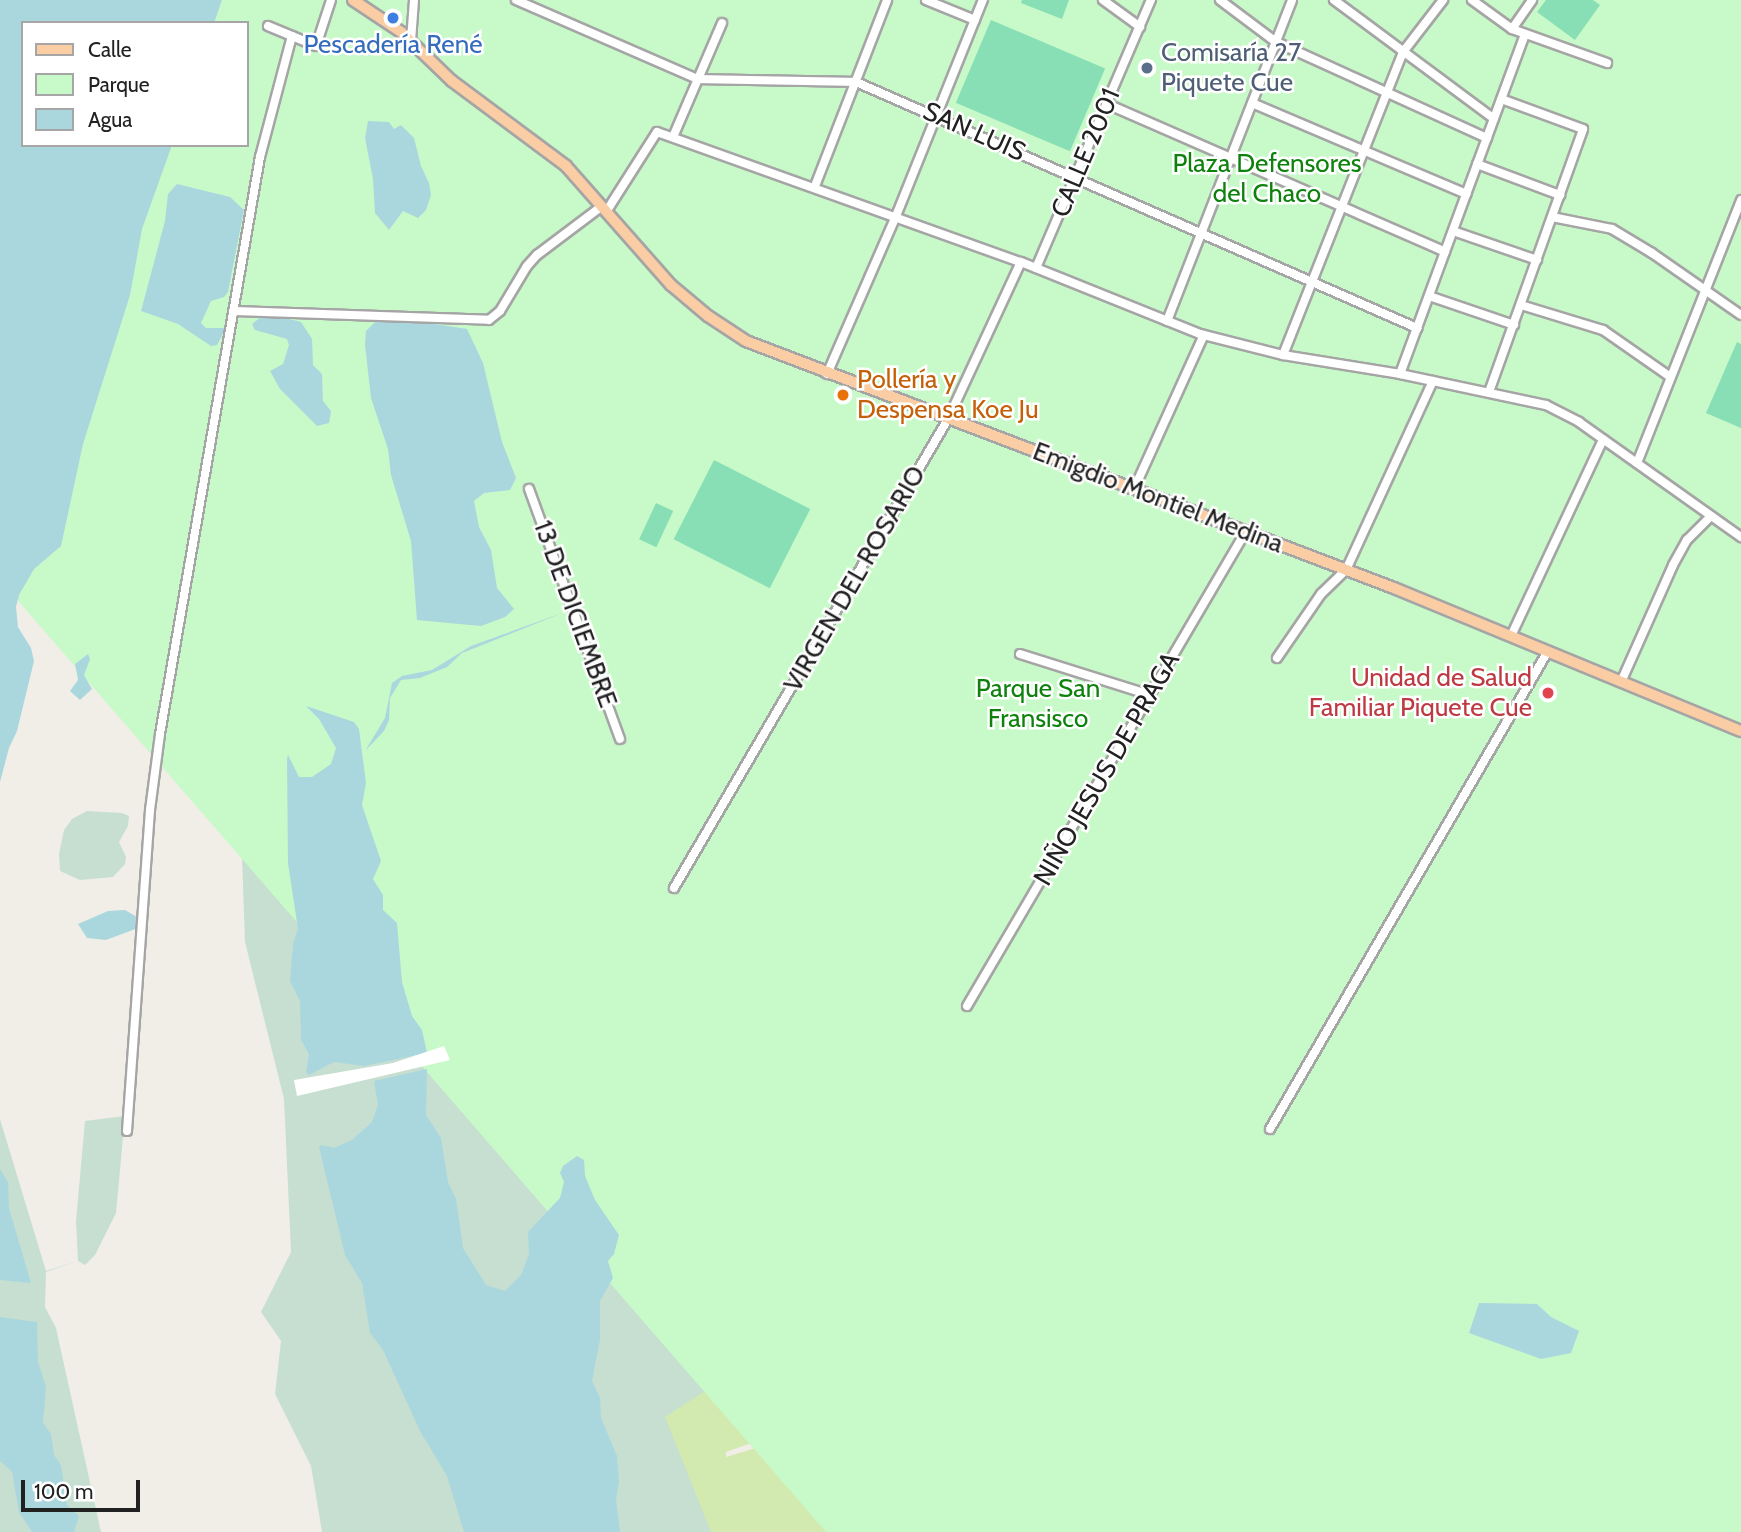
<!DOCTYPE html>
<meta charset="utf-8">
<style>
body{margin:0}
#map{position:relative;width:1741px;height:1532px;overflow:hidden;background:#f1eee8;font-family:Cabin,sans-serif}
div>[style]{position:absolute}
.grass>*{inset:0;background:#d2eab0}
.wetland>*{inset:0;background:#c6dfd1}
.park>*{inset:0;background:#c8f9c8}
.pitch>*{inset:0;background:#88dfb5;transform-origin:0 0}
.water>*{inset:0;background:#aad7de}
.pier>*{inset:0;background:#fff}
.roads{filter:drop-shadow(2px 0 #a5a5a5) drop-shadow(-2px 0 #a5a5a5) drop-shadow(0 2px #a5a5a5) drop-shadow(0 -2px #a5a5a5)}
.minor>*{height:8px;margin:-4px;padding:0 4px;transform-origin:4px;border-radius:4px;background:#fff}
.major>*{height:10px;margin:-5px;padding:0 5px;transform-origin:5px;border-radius:5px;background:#fbcda4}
.dots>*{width:19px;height:19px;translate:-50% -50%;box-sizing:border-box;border:4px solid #fff;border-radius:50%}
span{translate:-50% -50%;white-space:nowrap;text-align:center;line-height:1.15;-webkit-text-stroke:5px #fff;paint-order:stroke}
.shop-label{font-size:26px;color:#366cbe}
.service-label{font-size:26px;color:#4e5e75}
.left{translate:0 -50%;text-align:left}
.street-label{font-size:26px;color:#212121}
.park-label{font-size:26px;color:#0f820d}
.food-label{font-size:26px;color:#c56008}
.health-label{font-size:26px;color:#be3a42}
.right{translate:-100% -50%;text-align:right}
.legend{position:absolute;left:21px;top:21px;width:228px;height:126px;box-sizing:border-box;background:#fff;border:2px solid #a6a6a6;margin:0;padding:9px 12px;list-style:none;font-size:21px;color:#212121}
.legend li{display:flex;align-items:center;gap:14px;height:35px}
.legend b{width:35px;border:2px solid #a6a6a6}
.scale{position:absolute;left:21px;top:1480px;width:119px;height:32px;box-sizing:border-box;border:4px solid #212121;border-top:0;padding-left:9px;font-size:21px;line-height:24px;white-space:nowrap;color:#212121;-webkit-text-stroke:5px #fff;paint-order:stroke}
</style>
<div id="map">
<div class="grass">
<i style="clip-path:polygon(719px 1347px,777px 1434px,726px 1452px,726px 1457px,769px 1444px,945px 1532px,622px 1532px,619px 1467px)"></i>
</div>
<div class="wetland">
<i style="clip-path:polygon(237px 712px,705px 1391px,665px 1417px,711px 1532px,322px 1532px,311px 1466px,275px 1394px,281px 1341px,261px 1312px,291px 1252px,284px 1099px,245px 942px)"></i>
<i style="clip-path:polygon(87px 811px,122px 813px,129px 816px,128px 826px,119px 842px,126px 857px,125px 864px,113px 877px,80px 880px,60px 871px,59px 854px,64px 830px,72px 819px)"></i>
<i style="clip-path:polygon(125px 1116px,116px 1213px,95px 1255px,85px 1265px,78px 1261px,46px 1272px,45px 1307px,56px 1328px,101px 1532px,0 1532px,0 1119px,46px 1271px,78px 1261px,76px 1221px,85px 1121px)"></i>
</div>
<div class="park">
<i style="clip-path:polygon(163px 0,1741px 0,1741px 1532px,826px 1532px,0 580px,0 339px,93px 145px,247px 145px,247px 23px,152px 23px)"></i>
</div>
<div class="pitch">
<i style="clip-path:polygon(1022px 0,1069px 0,1062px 19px,1021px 3px)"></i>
<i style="clip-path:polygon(1546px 0,1593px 0,1600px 5px,1575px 40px,1537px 12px)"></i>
<i style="left:991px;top:20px;width:124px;height:90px;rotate:23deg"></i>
<i style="clip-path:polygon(1737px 342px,1741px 344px,1741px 428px,1706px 413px)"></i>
<i style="left:714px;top:460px;width:108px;height:89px;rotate:27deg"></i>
<i style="left:656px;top:503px;width:19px;height:40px;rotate:25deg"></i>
</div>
<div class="water">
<i style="clip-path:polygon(0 0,222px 0,214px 23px,23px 23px,23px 145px,172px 145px,142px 229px,130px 295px,83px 444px,61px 546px,34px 569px,19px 595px,16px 607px,18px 627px,31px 648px,34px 661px,17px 731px,9px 748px,0 782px)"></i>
<i style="clip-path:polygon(368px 121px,389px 122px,394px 129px,401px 125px,414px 138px,421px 166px,429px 183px,431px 195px,426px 210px,418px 218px,403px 211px,389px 230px,375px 213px,373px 179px,365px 138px)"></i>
<i style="clip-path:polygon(177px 184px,230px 197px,244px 210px,228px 292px,224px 297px,211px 301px,201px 323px,206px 328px,226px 328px,217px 345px,211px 346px,178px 324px,141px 311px,165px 221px,168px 194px)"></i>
<i style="clip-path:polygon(262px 316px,282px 317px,301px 322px,312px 339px,313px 365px,322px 374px,323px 401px,331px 411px,329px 423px,317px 426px,280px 389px,270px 371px,283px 364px,289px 345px,287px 339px,255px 330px,252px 324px)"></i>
<i style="clip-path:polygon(389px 317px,467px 329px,483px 363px,502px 442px,516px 478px,510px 490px,484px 493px,474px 501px,479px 527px,491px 550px,497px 588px,514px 609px,505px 617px,481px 626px,417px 620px,411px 541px,391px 475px,388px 449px,371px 398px,365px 345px,366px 331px,376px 321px)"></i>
<i style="clip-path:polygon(565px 612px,462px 653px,447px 667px,420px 678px,401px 680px,390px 698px,389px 720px,384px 731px,365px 751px,385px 718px,392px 683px,402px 676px,432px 670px,471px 646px)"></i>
<i style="clip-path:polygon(88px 654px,90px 659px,84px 675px,92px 689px,80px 700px,70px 691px,78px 680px,75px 664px)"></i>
<i style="clip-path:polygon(306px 706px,354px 722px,359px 729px,366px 783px,362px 805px,381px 861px,373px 879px,383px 895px,383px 910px,397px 923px,402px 982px,412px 1016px,422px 1030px,427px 1053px,364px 1066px,334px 1062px,309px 1075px,306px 1073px,309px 1054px,301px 1040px,300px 1001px,290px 981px,293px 944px,298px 929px,288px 863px,287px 759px,288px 755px,299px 777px,312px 777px,331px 764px,336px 748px,319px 719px)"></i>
<i style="clip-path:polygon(125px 910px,137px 917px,140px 923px,138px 928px,106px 940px,87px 938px,78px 924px,108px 911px)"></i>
<i style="clip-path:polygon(427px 1069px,426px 1115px,441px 1138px,448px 1182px,456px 1199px,463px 1248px,486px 1285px,505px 1291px,521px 1275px,529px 1254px,528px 1232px,560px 1198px,564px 1182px,560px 1173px,563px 1166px,577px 1156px,584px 1160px,585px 1176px,595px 1200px,619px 1235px,614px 1254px,608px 1261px,613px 1278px,600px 1301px,600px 1340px,592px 1381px,600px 1398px,601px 1418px,617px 1456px,619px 1481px,616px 1500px,620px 1532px,464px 1532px,447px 1476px,420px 1431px,383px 1350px,370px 1333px,362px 1283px,345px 1255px,319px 1147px,321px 1145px,334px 1148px,352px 1140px,372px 1122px,378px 1105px,374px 1081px)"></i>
<i style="clip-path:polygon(0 1169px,8px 1182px,9px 1208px,31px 1283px,0 1280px)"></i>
<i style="clip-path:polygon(1479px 1303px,1537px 1304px,1551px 1317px,1579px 1331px,1571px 1353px,1541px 1359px,1469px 1333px)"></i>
<i style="clip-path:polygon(0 1317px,37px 1322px,38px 1362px,46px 1387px,43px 1423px,51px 1434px,54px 1455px,61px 1465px,67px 1505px,79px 1516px,74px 1532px,32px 1532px,19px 1512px,12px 1472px,0 1461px)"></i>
</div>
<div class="pier">
<i style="clip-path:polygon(444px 1046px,450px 1060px,297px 1096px,294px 1080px,393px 1063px)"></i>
</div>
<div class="roads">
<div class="minor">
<i style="left:516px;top:0;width:198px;rotate:23.5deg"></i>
<i style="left:698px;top:79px;width:158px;rotate:1.1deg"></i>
<i style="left:856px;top:82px;width:613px;rotate:23.68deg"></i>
<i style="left:926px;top:0;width:53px;rotate:22.2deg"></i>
<i style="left:1103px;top:0;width:46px;rotate:36.1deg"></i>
<i style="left:1220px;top:0;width:70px;rotate:36.9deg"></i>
<i style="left:1276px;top:42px;width:232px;rotate:24.5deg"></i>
<i style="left:1334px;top:0;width:199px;rotate:36.6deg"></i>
<i style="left:1472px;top:0;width:49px;rotate:35.9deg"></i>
<i style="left:1512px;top:29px;width:101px;rotate:19.7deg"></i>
<i style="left:268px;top:26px;width:52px;rotate:22.6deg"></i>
<i style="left:316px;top:46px;width:48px;rotate:-71.9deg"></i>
<i style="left:1512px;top:29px;width:35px;rotate:-55deg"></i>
<i style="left:411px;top:41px;width:41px;rotate:-85.8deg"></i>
<i style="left:1252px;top:103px;width:233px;rotate:23deg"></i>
<i style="left:1107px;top:104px;width:369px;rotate:23.6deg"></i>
<i style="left:673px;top:137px;width:124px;rotate:-66.7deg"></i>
<i style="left:1477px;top:164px;width:89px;rotate:20.5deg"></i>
<i style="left:815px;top:186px;width:199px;rotate:-68.8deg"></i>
<i style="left:606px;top:212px;width:95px;rotate:-57.5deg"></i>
<i style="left:657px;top:132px;width:387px;rotate:19.7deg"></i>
<i style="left:1021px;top:262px;width:193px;rotate:21.9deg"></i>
<i style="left:1200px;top:334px;width:86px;rotate:14.2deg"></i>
<i style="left:1283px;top:355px;width:119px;rotate:9.2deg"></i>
<i style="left:1400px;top:374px;width:149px;rotate:12deg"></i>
<i style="left:1546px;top:405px;width:37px;rotate:27deg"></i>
<i style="left:1579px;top:422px;width:199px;rotate:35.4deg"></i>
<i style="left:1552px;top:217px;width:61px;rotate:11.3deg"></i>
<i style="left:1612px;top:229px;width:47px;rotate:31deg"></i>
<i style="left:1652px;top:253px;width:108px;rotate:34.9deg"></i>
<i style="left:1453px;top:231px;width:89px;rotate:19deg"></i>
<i style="left:1036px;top:268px;width:292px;rotate:-66.8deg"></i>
<i style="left:1429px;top:296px;width:90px;rotate:18.8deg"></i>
<i style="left:1521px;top:305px;width:86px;rotate:17deg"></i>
<i style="left:1603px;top:330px;width:80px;rotate:34.9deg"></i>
<i style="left:235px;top:311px;width:254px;rotate:2deg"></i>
<i style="left:489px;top:320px;width:14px;rotate:-39deg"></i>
<i style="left:500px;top:311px;width:52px;rotate:-59deg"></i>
<i style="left:527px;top:266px;width:15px;rotate:-48deg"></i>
<i style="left:537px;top:255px;width:81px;rotate:-37deg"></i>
<i style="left:1167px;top:321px;width:344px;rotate:-68.7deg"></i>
<i style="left:1283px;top:355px;width:326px;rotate:-68.4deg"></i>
<i style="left:1403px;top:52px;width:66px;rotate:-52.4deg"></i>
<i style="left:827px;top:374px;width:172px;rotate:-66.4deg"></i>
<i style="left:896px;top:216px;width:233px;rotate:-68.1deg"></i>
<i style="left:1400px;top:374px;width:361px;rotate:-69.8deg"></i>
<i style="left:1489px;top:392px;width:279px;rotate:-70.3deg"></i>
<i style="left:1583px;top:129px;width:87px;rotate:-159.9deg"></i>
<i style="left:1637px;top:463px;width:283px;rotate:-68.4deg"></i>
<i style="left:529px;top:489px;width:266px;rotate:70deg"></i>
<i style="left:1134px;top:489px;width:169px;rotate:-65.6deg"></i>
<i style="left:1511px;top:636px;width:217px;rotate:-64.9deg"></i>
<i style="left:1020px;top:654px;width:136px;rotate:17.5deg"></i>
<i style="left:1277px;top:658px;width:78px;rotate:-55.5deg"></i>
<i style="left:1321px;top:594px;width:35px;rotate:-44deg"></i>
<i style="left:1346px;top:570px;width:208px;rotate:-65.3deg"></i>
<i style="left:1621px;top:682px;width:128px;rotate:-66deg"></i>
<i style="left:1673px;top:565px;width:29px;rotate:-61deg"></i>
<i style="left:1687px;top:540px;width:34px;rotate:-45deg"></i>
<i style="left:674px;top:888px;width:543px;rotate:-59.71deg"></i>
<i style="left:948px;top:419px;width:173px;rotate:-65.1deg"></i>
<i style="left:967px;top:1006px;width:551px;rotate:-59.57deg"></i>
<i style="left:1270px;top:1129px;width:553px;rotate:-59.82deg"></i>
<i style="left:127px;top:1131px;width:322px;rotate:-85.9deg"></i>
<i style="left:150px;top:810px;width:77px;rotate:-82.5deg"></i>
<i style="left:160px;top:734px;width:586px;rotate:-80.17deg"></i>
<i style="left:260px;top:157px;width:125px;rotate:-75.2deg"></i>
</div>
<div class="major">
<i style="left:353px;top:0;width:58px;rotate:33.7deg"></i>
<i style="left:401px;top:32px;width:71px;rotate:43.9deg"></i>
<i style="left:452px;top:81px;width:142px;rotate:36.7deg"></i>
<i style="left:566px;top:166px;width:159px;rotate:48.6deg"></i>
<i style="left:671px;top:285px;width:48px;rotate:40deg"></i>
<i style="left:708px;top:316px;width:45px;rotate:33.3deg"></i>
<i style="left:746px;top:341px;width:693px;rotate:20.87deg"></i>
<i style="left:1394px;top:588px;width:375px;rotate:22.4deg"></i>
</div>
</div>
<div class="dots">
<i style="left:393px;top:18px;background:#3f7fe0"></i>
<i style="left:1147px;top:68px;background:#5c6f8a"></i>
<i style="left:843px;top:395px;background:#e8710a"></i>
<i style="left:1548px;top:693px;background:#e0444e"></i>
</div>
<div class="shop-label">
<span style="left:393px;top:45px">Pescadería René</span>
</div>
<div class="service-label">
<span class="left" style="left:1161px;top:68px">Comisaría 27<br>Piquete Cue</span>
</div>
<div class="street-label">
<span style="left:974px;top:132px;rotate:24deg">SAN LUIS</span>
<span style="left:1086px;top:153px;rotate:-67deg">CALLE 2001</span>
<span style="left:1158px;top:498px;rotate:21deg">Emigdio Montiel Medina</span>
<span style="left:855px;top:579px;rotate:-60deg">VIRGEN DEL ROSARIO</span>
<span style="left:575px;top:614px;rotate:70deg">13 DE DICIEMBRE</span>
<span style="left:1107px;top:769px;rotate:-60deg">NIÑO JESUS DE PRAGA</span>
</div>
<div class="park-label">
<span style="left:1267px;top:179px">Plaza Defensores<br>del Chaco</span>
<span style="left:1038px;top:704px">Parque San<br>Fransisco</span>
</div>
<div class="food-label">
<span class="left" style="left:857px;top:395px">Pollería y<br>Despensa Koe Ju</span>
</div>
<div class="health-label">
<span class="right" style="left:1532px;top:693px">Unidad de Salud<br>Familiar Piquete Cue</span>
</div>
<ul class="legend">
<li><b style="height:9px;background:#fbcda4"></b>Calle</li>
<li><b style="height:19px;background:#c8f9c8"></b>Parque</li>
<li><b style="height:19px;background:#aad7de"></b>Agua</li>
</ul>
<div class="scale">100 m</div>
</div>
